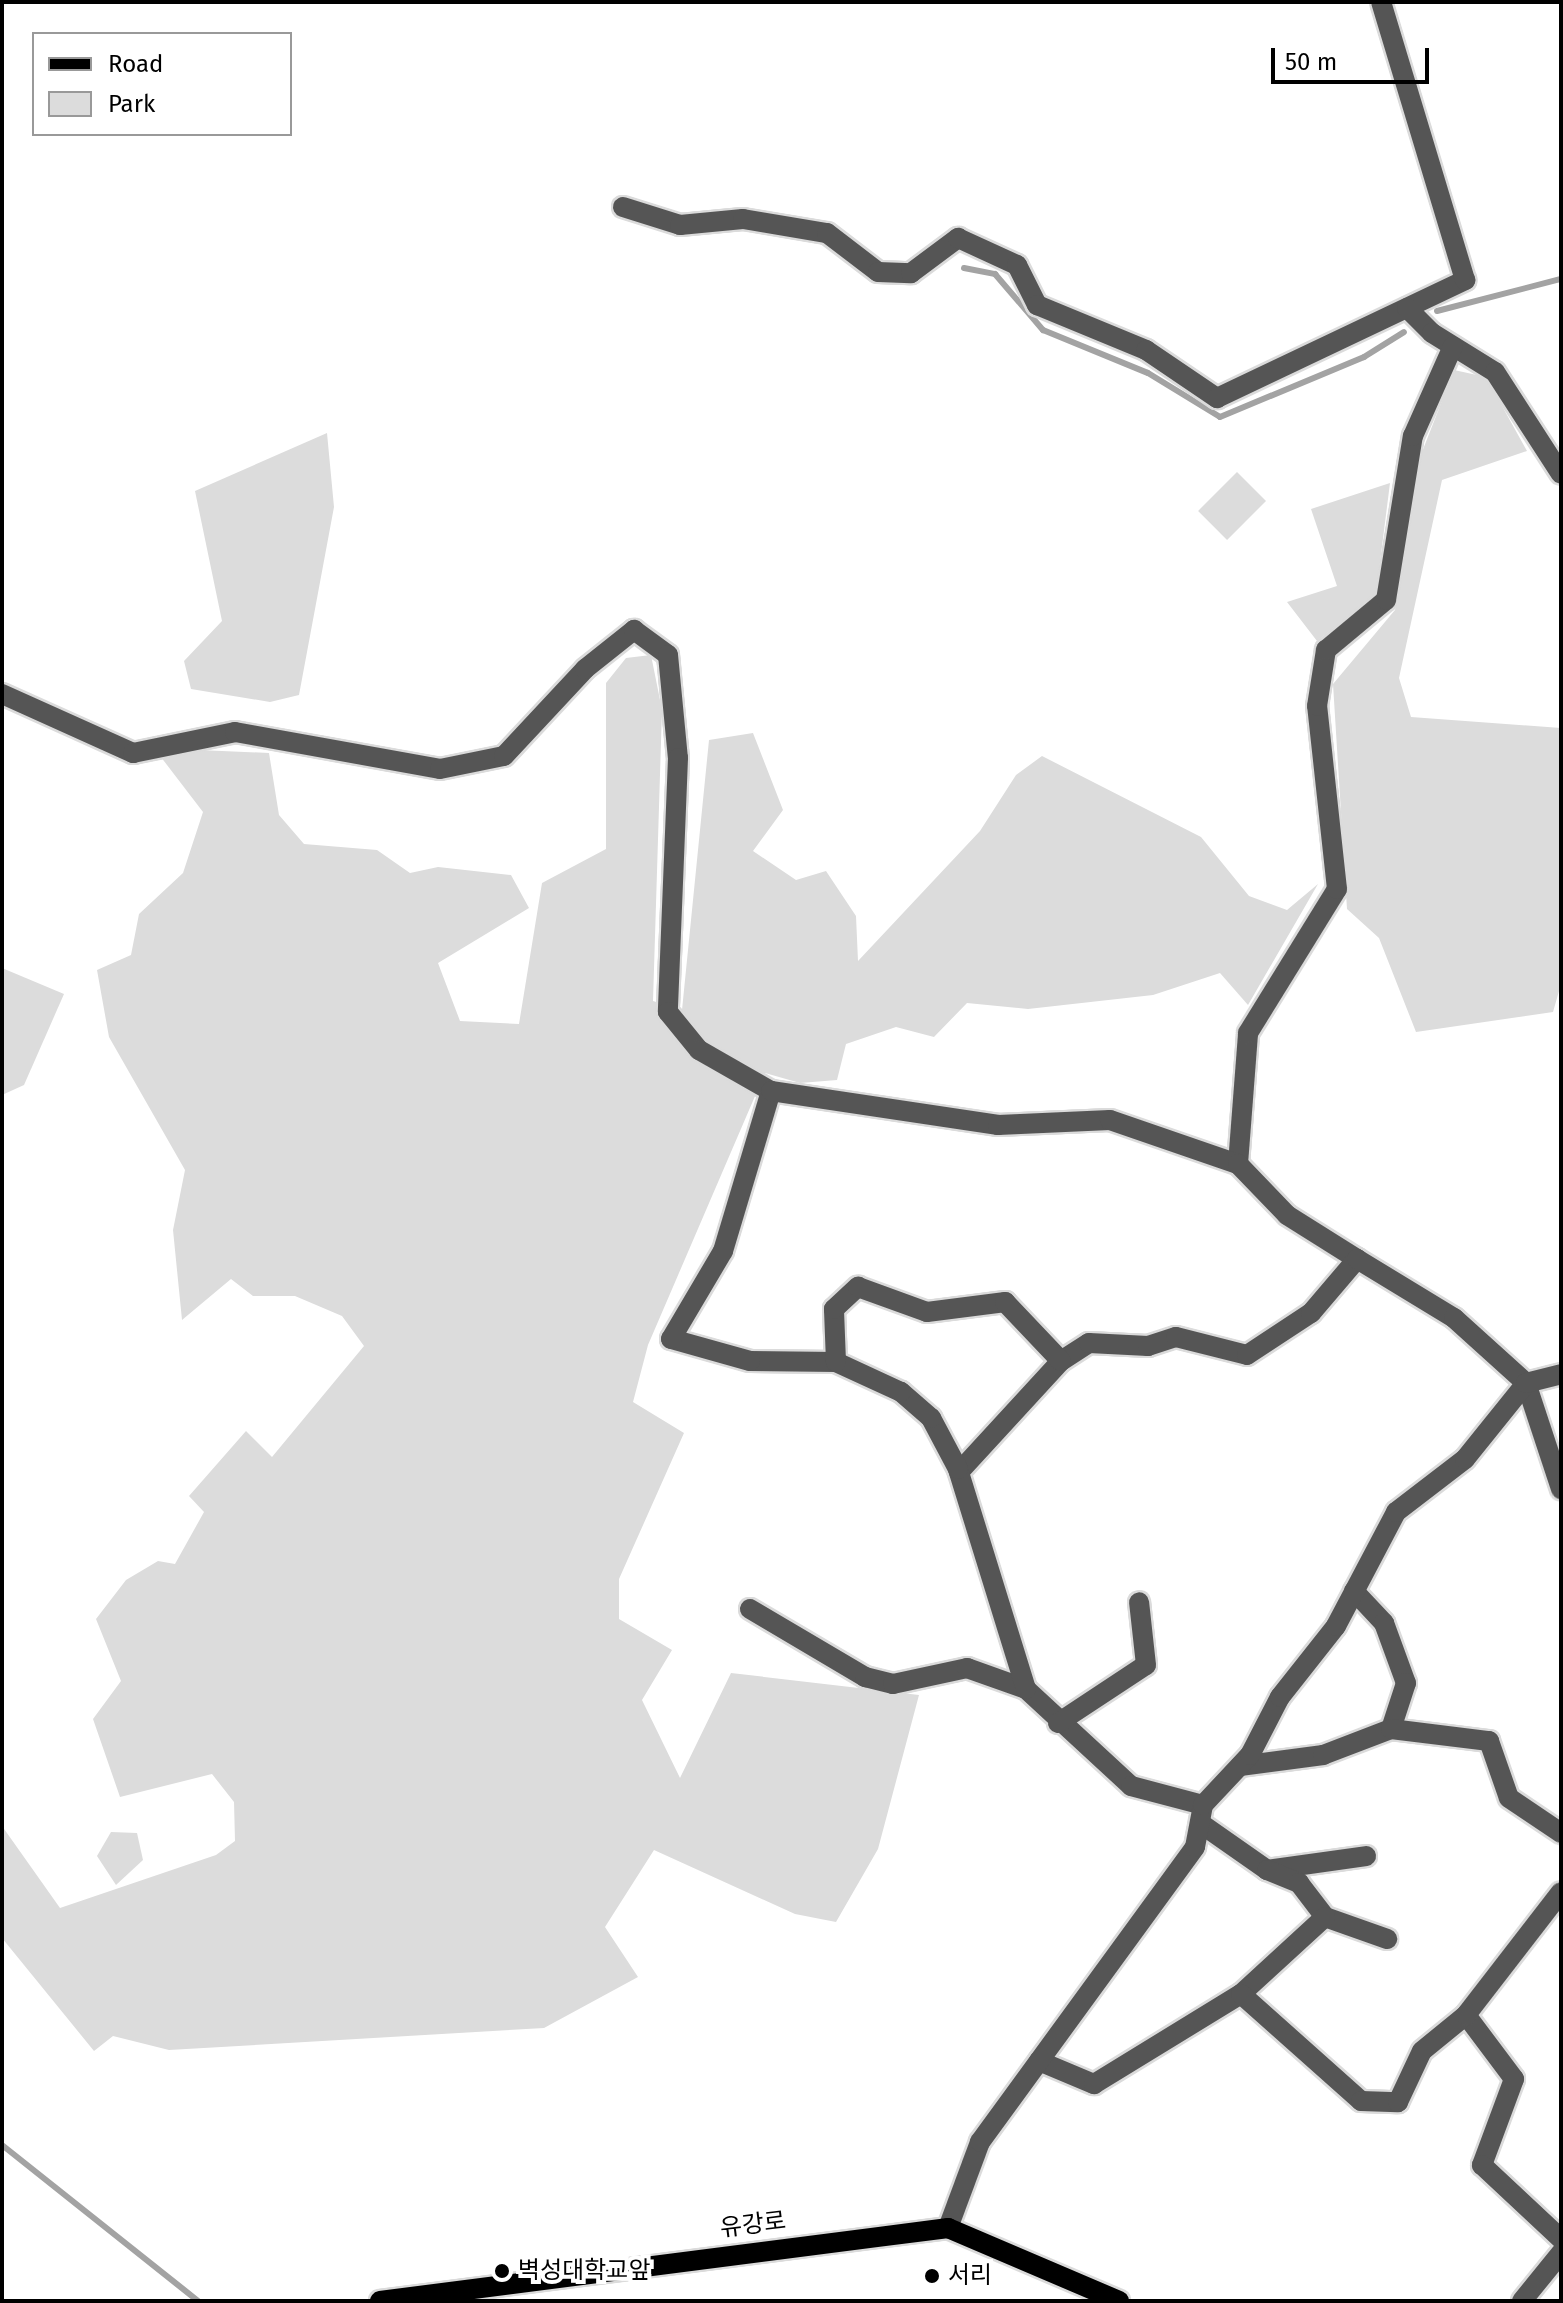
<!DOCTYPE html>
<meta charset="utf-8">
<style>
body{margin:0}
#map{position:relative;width:1563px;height:2303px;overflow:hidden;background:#fff;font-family:"Fira Sans","Noto Sans KR",sans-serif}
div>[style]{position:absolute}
.green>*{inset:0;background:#dcdcdc;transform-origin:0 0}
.stream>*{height:6px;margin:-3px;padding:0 3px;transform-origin:3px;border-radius:3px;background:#a3a3a3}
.roads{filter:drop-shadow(2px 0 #dbdbdb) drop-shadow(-2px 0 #dbdbdb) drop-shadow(0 2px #dbdbdb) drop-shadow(0 -2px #dbdbdb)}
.minor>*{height:20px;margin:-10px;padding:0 10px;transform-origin:10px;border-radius:10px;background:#555}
.major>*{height:20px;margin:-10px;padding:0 10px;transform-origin:10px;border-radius:10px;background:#000}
.dots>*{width:22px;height:22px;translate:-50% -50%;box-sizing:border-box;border:4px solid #fff;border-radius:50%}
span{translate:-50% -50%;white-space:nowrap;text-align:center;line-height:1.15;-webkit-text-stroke:8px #fff;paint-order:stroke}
.street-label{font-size:24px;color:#000}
.poi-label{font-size:24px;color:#000}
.left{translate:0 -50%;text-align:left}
.frame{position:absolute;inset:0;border:4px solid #000;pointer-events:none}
.legend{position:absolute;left:32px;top:32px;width:260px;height:104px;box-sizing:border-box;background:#fff;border:2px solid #999;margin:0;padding:10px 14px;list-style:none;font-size:24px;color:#000}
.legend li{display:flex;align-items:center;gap:16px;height:40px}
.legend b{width:40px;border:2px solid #999}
.scale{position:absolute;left:1271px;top:48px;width:158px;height:36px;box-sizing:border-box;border:4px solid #000;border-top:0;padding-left:10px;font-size:24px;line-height:28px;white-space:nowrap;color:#000;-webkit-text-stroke:6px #fff;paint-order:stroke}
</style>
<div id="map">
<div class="green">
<i style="clip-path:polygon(1454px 370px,1486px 377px,1527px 451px,1442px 480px,1399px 678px,1411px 717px,1561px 728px,1561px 984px,1553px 1012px,1416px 1032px,1379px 938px,1347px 909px,1333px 684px,1395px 610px,1422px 452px)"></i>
<i style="clip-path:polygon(327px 433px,334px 507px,299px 695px,270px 702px,191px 689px,184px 661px,222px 621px,195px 491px)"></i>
<i style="left:1237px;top:472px;width:41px;height:55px;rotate:45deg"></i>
<i style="clip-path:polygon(1390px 483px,1376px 594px,1317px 641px,1287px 602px,1337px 586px,1311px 509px)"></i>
<i style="clip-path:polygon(651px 655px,662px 710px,653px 1001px,682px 1010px,709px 740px,753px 733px,783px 810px,753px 851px,796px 880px,826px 871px,856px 916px,858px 961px,980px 831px,1016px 775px,1042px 756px,1201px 837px,1249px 896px,1287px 910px,1318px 884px,1248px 1005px,1220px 973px,1153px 995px,1028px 1009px,967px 1003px,934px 1037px,896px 1027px,846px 1044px,837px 1080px,800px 1083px,765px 1073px,648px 1345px,633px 1402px,684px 1433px,619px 1579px,619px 1619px,672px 1650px,642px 1700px,680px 1778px,731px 1673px,919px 1695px,878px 1849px,836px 1922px,795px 1914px,654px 1850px,605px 1927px,638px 1977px,544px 2028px,169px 2050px,113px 2036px,94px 2051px,2px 1938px,2px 1826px,60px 1908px,216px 1855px,235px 1841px,234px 1802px,212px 1774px,120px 1797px,93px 1719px,121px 1681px,96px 1619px,126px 1580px,158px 1561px,175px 1564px,204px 1512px,189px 1496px,246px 1431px,272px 1457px,364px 1346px,342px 1316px,295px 1296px,253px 1296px,231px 1279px,182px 1320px,173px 1230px,185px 1170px,109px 1037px,97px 970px,131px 955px,139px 914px,183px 873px,203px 812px,154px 748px,269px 753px,279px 815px,304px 844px,377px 850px,410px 873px,438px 867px,511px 875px,529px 908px,438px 963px,460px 1021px,519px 1024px,542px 883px,606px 849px,606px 683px,626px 658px)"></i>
<i style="clip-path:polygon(2px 968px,64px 994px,24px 1085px,2px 1095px)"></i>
<i style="clip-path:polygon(111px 1832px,137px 1833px,143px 1860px,116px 1885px,97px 1856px)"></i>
</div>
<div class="stream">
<i style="left:964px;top:268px;width:32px;rotate:11deg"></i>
<i style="left:995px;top:274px;width:74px;rotate:49.4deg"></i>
<i style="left:1043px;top:330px;width:113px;rotate:22.3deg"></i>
<i style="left:1148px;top:373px;width:84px;rotate:31.4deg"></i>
<i style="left:1220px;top:417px;width:156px;rotate:-22.6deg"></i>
<i style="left:1364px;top:357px;width:47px;rotate:-32deg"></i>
<i style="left:1437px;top:311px;width:128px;rotate:-14.5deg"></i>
<i style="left:2px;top:2145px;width:251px;rotate:38.5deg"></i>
</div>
<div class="roads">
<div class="minor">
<i style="left:623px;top:207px;width:60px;rotate:17.5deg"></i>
<i style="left:680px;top:225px;width:63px;rotate:-5.4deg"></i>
<i style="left:743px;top:219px;width:85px;rotate:9.5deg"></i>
<i style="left:827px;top:233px;width:64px;rotate:37.4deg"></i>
<i style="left:878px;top:272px;width:33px;rotate:2deg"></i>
<i style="left:911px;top:273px;width:59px;rotate:-36.7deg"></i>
<i style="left:958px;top:238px;width:65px;rotate:24.6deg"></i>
<i style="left:1017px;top:265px;width:45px;rotate:63.4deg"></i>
<i style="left:1037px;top:305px;width:118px;rotate:22.4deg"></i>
<i style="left:1146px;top:350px;width:86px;rotate:34.1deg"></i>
<i style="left:1217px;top:398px;width:275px;rotate:-25.4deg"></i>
<i style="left:1465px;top:280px;width:290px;rotate:-106.8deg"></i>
<i style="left:1407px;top:308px;width:35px;rotate:45deg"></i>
<i style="left:1432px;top:333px;width:74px;rotate:31.8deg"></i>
<i style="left:1495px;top:372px;width:121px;rotate:57.1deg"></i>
<i style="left:2px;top:694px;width:144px;rotate:24.2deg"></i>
<i style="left:133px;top:753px;width:104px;rotate:-11.6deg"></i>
<i style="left:235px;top:732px;width:208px;rotate:10.2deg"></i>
<i style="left:440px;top:769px;width:65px;rotate:-11.5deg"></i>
<i style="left:504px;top:756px;width:119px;rotate:-47deg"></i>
<i style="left:585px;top:669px;width:63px;rotate:-38.5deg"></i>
<i style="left:634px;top:630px;width:42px;rotate:36.3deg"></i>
<i style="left:668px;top:655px;width:103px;rotate:84.5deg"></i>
<i style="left:678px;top:758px;width:254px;rotate:92.3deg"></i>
<i style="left:668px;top:1012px;width:49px;rotate:50.8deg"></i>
<i style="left:699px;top:1050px;width:83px;rotate:29.7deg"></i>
<i style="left:1238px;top:1164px;width:131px;rotate:-85.6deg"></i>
<i style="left:1248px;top:1033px;width:169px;rotate:-58.3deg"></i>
<i style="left:1337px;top:889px;width:184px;rotate:-96.2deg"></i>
<i style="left:1317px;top:706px;width:57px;rotate:-80.9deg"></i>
<i style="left:1326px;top:650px;width:78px;rotate:-39.8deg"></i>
<i style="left:1386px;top:600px;width:166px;rotate:-80.7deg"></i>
<i style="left:1413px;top:436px;width:98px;rotate:-66deg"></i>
<i style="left:836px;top:1362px;width:86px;rotate:-179.3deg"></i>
<i style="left:750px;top:1361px;width:82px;rotate:-164.4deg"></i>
<i style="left:671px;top:1339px;width:102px;rotate:-59.4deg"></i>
<i style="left:723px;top:1251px;width:167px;rotate:-73.3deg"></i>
<i style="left:771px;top:1091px;width:230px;rotate:8.5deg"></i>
<i style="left:998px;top:1125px;width:112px;rotate:-2.6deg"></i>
<i style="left:1110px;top:1120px;width:135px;rotate:19deg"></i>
<i style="left:1238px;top:1164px;width:71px;rotate:46.1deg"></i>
<i style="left:1287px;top:1215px;width:83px;rotate:32.2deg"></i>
<i style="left:959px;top:1472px;width:151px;rotate:-47.4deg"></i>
<i style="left:1061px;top:1361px;width:33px;rotate:-33deg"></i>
<i style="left:1089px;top:1343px;width:59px;rotate:2.9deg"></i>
<i style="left:1148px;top:1346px;width:29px;rotate:-18deg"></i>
<i style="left:1176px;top:1337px;width:73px;rotate:14.2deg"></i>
<i style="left:1247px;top:1355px;width:77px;rotate:-33.3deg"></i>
<i style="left:1311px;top:1313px;width:71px;rotate:-49.6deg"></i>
<i style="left:1357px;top:1259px;width:114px;rotate:31.3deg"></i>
<i style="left:1454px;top:1318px;width:97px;rotate:42.1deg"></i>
<i style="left:1526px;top:1383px;width:112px;rotate:71.7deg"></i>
<i style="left:1354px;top:1591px;width:44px;rotate:46.8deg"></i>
<i style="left:1384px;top:1623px;width:64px;rotate:69.9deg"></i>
<i style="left:1406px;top:1683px;width:48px;rotate:108.1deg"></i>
<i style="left:750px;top:1609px;width:134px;rotate:30.6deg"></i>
<i style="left:865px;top:1677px;width:29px;rotate:14deg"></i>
<i style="left:893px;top:1684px;width:76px;rotate:-12.2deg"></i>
<i style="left:967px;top:1668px;width:63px;rotate:19.6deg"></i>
<i style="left:1026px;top:1689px;width:143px;rotate:42.7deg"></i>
<i style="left:1131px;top:1786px;width:74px;rotate:14.8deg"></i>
<i style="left:1026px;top:1689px;width:230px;rotate:-107.2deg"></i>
<i style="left:958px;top:1469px;width:58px;rotate:-117.9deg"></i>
<i style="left:931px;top:1418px;width:40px;rotate:-139deg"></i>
<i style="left:901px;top:1392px;width:72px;rotate:-155.2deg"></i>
<i style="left:836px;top:1362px;width:53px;rotate:-92.2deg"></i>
<i style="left:834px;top:1309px;width:33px;rotate:-43deg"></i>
<i style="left:858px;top:1287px;width:73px;rotate:19.9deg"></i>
<i style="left:927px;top:1312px;width:79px;rotate:-7.3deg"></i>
<i style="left:1005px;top:1302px;width:81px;rotate:46.5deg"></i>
<i style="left:1058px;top:1723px;width:105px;rotate:-33.4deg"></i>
<i style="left:1146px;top:1665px;width:63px;rotate:-96.3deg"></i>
<i style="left:1240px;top:1766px;width:84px;rotate:-7.5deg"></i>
<i style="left:1323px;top:1755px;width:73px;rotate:-20.9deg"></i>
<i style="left:1391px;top:1729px;width:99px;rotate:7deg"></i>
<i style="left:1489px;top:1741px;width:60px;rotate:70.7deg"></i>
<i style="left:1509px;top:1798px;width:63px;rotate:33.9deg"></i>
<i style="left:1200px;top:1823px;width:82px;rotate:35deg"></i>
<i style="left:1267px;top:1870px;width:100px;rotate:-8deg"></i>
<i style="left:1267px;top:1870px;width:35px;rotate:22deg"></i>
<i style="left:1299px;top:1883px;width:43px;rotate:52.6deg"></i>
<i style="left:1325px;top:1917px;width:66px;rotate:19.5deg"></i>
<i style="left:1241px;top:1994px;width:114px;rotate:-42.5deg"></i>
<i style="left:1466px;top:2015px;width:80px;rotate:53.1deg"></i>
<i style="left:1514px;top:2079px;width:92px;rotate:110.4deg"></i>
<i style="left:1482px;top:2165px;width:108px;rotate:43.1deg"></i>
<i style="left:1039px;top:2061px;width:60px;rotate:22.7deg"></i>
<i style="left:1094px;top:2084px;width:172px;rotate:-31.5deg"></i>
<i style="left:1241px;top:1994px;width:161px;rotate:41.7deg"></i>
<i style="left:1361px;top:2101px;width:37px;rotate:2deg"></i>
<i style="left:1398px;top:2102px;width:56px;rotate:-64.8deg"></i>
<i style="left:1422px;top:2051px;width:57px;rotate:-39.3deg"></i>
<i style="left:1466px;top:2015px;width:155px;rotate:-52.3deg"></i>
<i style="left:948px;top:2228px;width:92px;rotate:-69.6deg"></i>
<i style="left:980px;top:2142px;width:365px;rotate:-53.9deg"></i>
<i style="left:1195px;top:1847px;width:43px;rotate:-79.2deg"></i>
<i style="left:1203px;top:1805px;width:69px;rotate:-46.8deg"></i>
<i style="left:1250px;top:1755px;width:65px;rotate:-62.7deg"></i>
<i style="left:1280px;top:1697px;width:90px;rotate:-51.7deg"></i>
<i style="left:1336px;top:1626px;width:129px;rotate:-62.2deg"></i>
<i style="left:1396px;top:1512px;width:87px;rotate:-37.5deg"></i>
<i style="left:1465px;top:1459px;width:97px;rotate:-51.2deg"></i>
<i style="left:1526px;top:1383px;width:36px;rotate:-14deg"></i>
<i style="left:1522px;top:2301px;width:62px;rotate:-50.9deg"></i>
</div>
<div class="major">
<i style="left:380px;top:2301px;width:573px;rotate:-7.32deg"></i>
<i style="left:948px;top:2228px;width:186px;rotate:23.1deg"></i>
</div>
</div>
<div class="dots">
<i style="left:502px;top:2271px;background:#000"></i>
<i style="left:932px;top:2276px;background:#000"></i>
</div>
<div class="street-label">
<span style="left:753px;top:2225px;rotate:-7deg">유강로</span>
</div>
<div class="poi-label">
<span class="left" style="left:518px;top:2271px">벽성대학교앞</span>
<span class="left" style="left:948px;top:2276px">서리</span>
</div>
<div class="frame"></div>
<ul class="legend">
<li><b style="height:10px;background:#000"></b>Road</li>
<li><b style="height:22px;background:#dcdcdc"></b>Park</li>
</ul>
<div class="scale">50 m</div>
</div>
